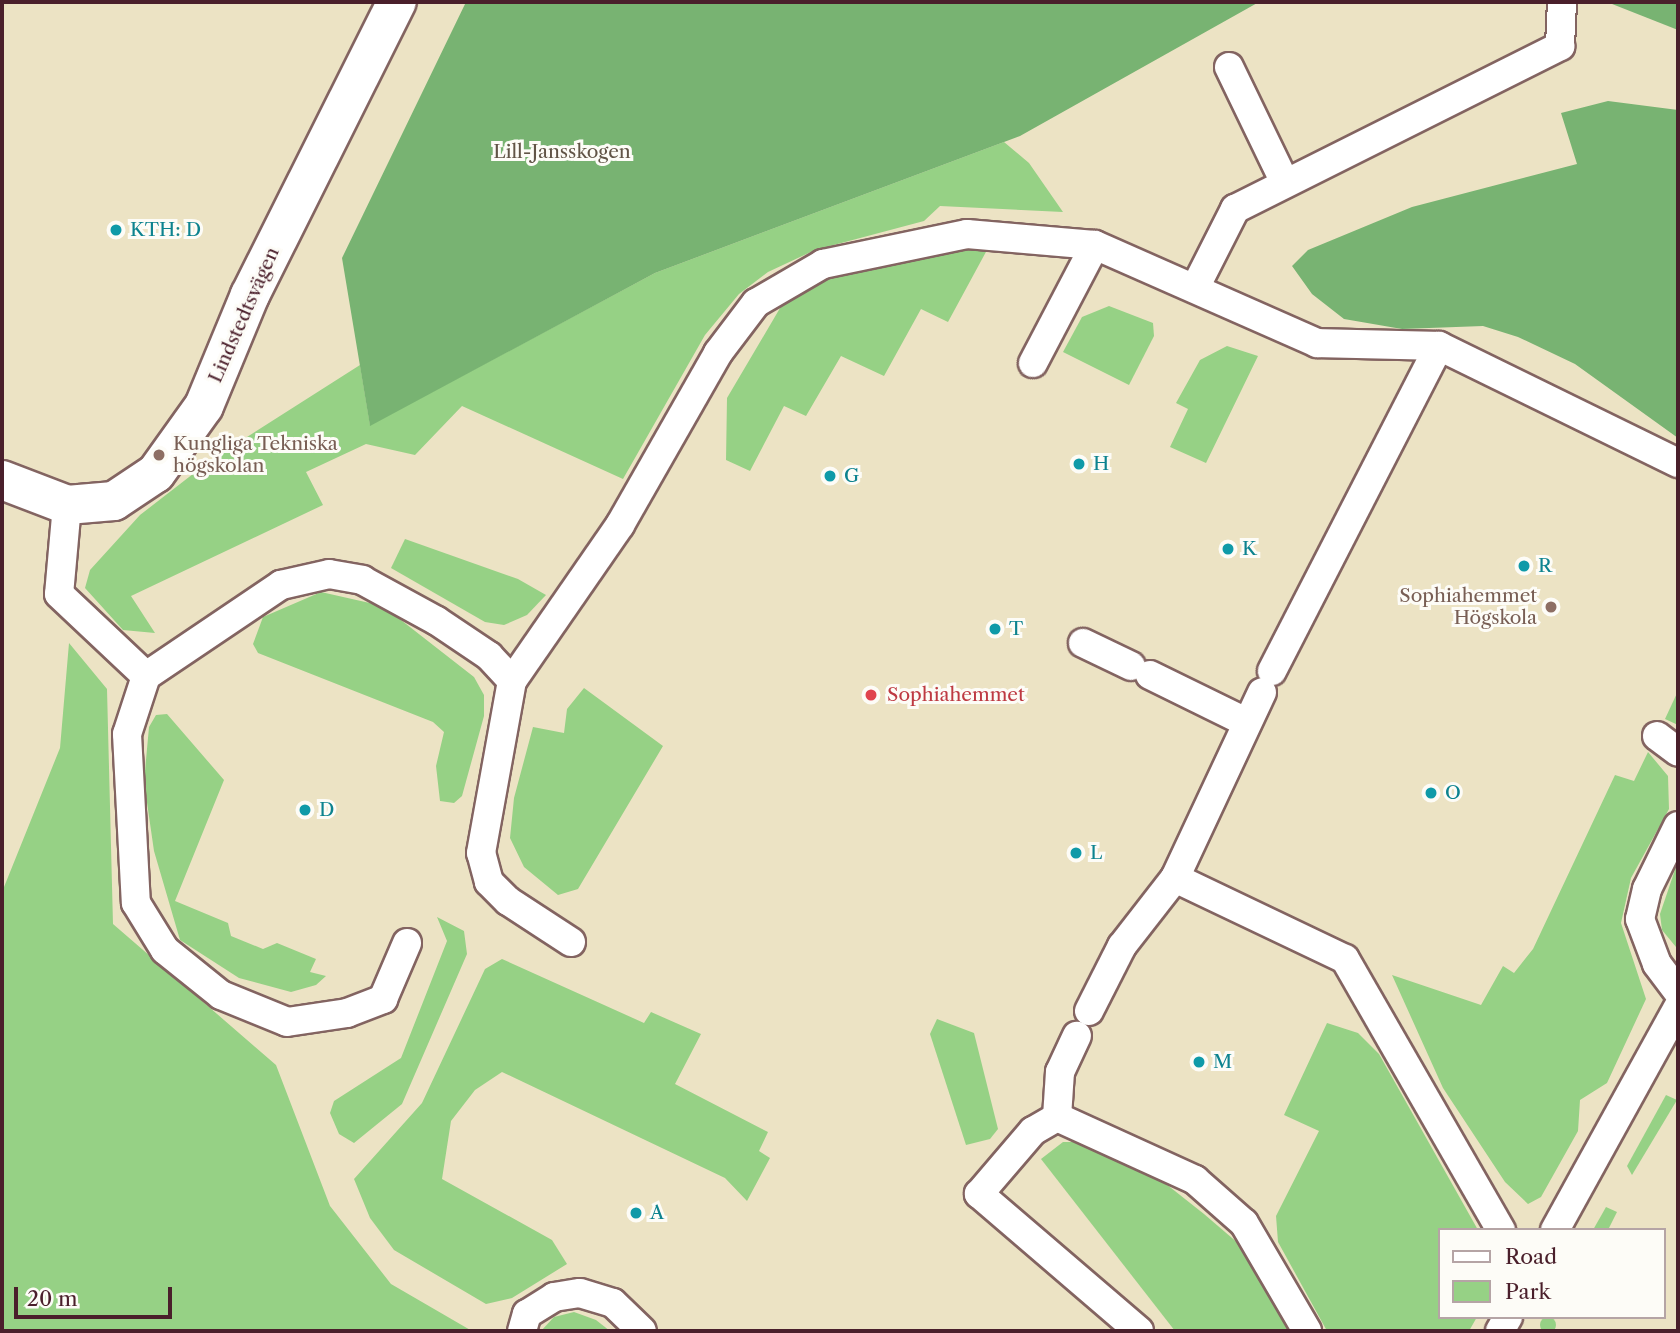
<!DOCTYPE html>
<meta charset="utf-8">
<style>
body{margin:0}
#map{position:relative;width:1680px;height:1333px;overflow:hidden;background:#ece3c4;font-family:"Libre Caslon Text",serif}
div>[style]{position:absolute}
.green>*{inset:0;background:#96d185}
.round{border-radius:50%}
.forest>*{inset:0;background:#78b372}
.roads{filter:drop-shadow(2px 0 #836461) drop-shadow(-2px 0 #836461) drop-shadow(0 2px #836461) drop-shadow(0 -2px #836461)}
.service>*{height:28px;margin:-14px;padding:0 14px;transform-origin:14px;border-radius:14px;background:#fff}
.minor>*{height:38px;margin:-19px;padding:0 19px;transform-origin:19px;border-radius:19px;background:#fff}
.dots>*{width:19px;height:19px;translate:-50% -50%;box-sizing:border-box;border:4px solid #fdfcf7;border-radius:50%}
span{translate:-50% -50%;white-space:nowrap;text-align:center;line-height:1.15;-webkit-text-stroke:6px #fdfcf7;paint-order:stroke}
.park-label{font-size:19px;color:#615446}
.culture-label{font-size:19px;color:#0d838f}
.left{translate:0 -50%;text-align:left}
.street-label{font-size:19px;color:#4a1f2b}
.education-label{font-size:19px;color:#785e54}
.right{translate:-100% -50%;text-align:right}
.health-label{font-size:19px;color:#be3a42}
.frame{position:absolute;inset:0;border:4px solid #4a1f2b;pointer-events:none}
.legend{position:absolute;left:1438px;top:1228px;width:228px;height:91px;box-sizing:border-box;background:#fdfcf7;border:2px solid #b5a4a5;margin:0;padding:9px 12px;list-style:none;font-size:21px;color:#4a1f2b}
.legend li{display:flex;align-items:center;gap:14px;height:35px}
.legend b{width:35px;border:2px solid #b5a4a5}
.scale{position:absolute;left:14px;top:1287px;width:158px;height:32px;box-sizing:border-box;border:4px solid #4a1f2b;border-top:0;padding-left:9px;font-size:21px;line-height:24px;white-space:nowrap;color:#4a1f2b;-webkit-text-stroke:5px #fdfcf7;paint-order:stroke}
</style>
<div id="map">
<div class="green">
<i style="clip-path:polygon(1004px 142px,1029px 163px,1063px 212px,940px 206px,924px 221px,815px 250px,768px 272px,739px 294px,705px 335px,623px 479px,462px 406px,415px 455px,366px 444px,306px 472px,323px 505px,131px 596px,155px 633px,123px 630px,85px 588px,90px 570px,140px 515px,211px 460px,360px 365px,370px 425px,655px 273px)"></i>
<i style="clip-path:polygon(963px 249px,987px 250px,948px 322px,921px 309px,884px 376px,841px 356px,806px 416px,784px 406px,750px 471px,726px 460px,727px 398px,783px 303px,838px 274px)"></i>
<i style="clip-path:polygon(1109px 306px,1153px 323px,1154px 336px,1129px 385px,1063px 352px,1082px 317px)"></i>
<i style="clip-path:polygon(1227px 346px,1258px 356px,1206px 463px,1170px 447px,1188px 409px,1176px 403px,1200px 360px)"></i>
<i style="clip-path:polygon(405px 539px,518px 579px,546px 595px,527px 615px,504px 625px,485px 622px,391px 568px)"></i>
<i style="clip-path:polygon(321px 592px,383px 606px,474px 677px,484px 695px,484px 716px,462px 796px,454px 803px,440px 801px,436px 766px,444px 732px,433px 722px,258px 653px,253px 644px,263px 617px)"></i>
<i style="clip-path:polygon(69px 643px,107px 689px,113px 924px,276px 1065px,330px 1206px,391px 1284px,472px 1331px,2px 1331px,2px 892px,60px 748px)"></i>
<i style="clip-path:polygon(584px 688px,663px 746px,578px 889px,558px 895px,524px 867px,510px 838px,514px 798px,533px 727px,564px 733px,567px 709px)"></i>
<i style="clip-path:polygon(1678px 691px,1678px 725px,1665px 719px)"></i>
<i style="clip-path:polygon(167px 714px,224px 780px,175px 901px,228px 923px,231px 936px,263px 949px,277px 943px,316px 959px,310px 972px,326px 976px,316px 985px,291px 992px,239px 978px,180px 940px,154px 851px,144px 782px,149px 727px,156px 715px)"></i>
<i style="clip-path:polygon(1648px 752px,1668px 776px,1669px 809px,1631px 878px,1621px 923px,1646px 999px,1607px 1083px,1580px 1100px,1578px 1131px,1541px 1197px,1528px 1204px,1505px 1182px,1443px 1088px,1392px 975px,1481px 1005px,1503px 966px,1514px 973px,1533px 949px,1615px 775px,1634px 781px)"></i>
<i style="clip-path:polygon(1678px 861px,1678px 945px,1676px 947px,1662px 930px,1660px 914px)"></i>
<i style="clip-path:polygon(437px 917px,464px 931px,467px 954px,402px 1104px,354px 1143px,339px 1134px,330px 1113px,334px 1101px,401px 1058px,447px 941px)"></i>
<i style="clip-path:polygon(502px 959px,644px 1023px,651px 1012px,701px 1034px,675px 1084px,768px 1132px,759px 1151px,770px 1158px,747px 1201px,725px 1178px,502px 1072px,475px 1090px,451px 1121px,442px 1179px,552px 1240px,567px 1264px,512px 1298px,486px 1304px,394px 1250px,370px 1218px,354px 1179px,422px 1103px,485px 969px)"></i>
<i style="clip-path:polygon(937px 1019px,974px 1033px,998px 1129px,990px 1139px,966px 1145px,930px 1034px)"></i>
<i style="clip-path:polygon(1327px 1023px,1358px 1033px,1379px 1054px,1478px 1230px,1440px 1230px,1440px 1317px,1477px 1317px,1469px 1331px,1327px 1331px,1278px 1242px,1276px 1216px,1319px 1131px,1284px 1115px)"></i>
<i style="clip-path:polygon(1666px 1095px,1677px 1100px,1632px 1175px,1627px 1166px)"></i>
<i style="clip-path:polygon(1063px 1142px,1081px 1142px,1161px 1180px,1204px 1214px,1246px 1250px,1292px 1331px,1175px 1331px,1041px 1159px)"></i>
<i style="clip-path:polygon(1606px 1207px,1617px 1212px,1608px 1230px,1593px 1230px)"></i>
<i style="clip-path:polygon(574px 1312px,596px 1320px,610px 1331px,541px 1331px,554px 1317px)"></i>
<i class="round" style="left:1540px;top:1317px;width:16px;height:16px"></i>
</div>
<div class="forest">
<i style="clip-path:polygon(466px 2px,1259px 2px,1020px 136px,655px 273px,370px 426px,342px 258px)"></i>
<i style="clip-path:polygon(1607px 2px,1678px 2px,1678px 30px)"></i>
<i style="clip-path:polygon(1608px 101px,1678px 110px,1678px 438px,1575px 364px,1518px 337px,1483px 326px,1402px 329px,1344px 319px,1312px 294px,1292px 266px,1308px 250px,1412px 207px,1577px 164px,1561px 113px)"></i>
</div>
<div class="roads">
<div class="service">
<i style="left:1229px;top:67px;width:129px;rotate:64.2deg"></i>
<i style="left:1195px;top:288px;width:89px;rotate:-63.1deg"></i>
<i style="left:1235px;top:209px;width:364px;rotate:-26.6deg"></i>
<i style="left:1560px;top:46px;width:44px;rotate:-87.4deg"></i>
<i style="left:1033px;top:363px;width:133px;rotate:-62.3deg"></i>
<i style="left:67px;top:505px;width:89px;rotate:95.1deg"></i>
<i style="left:59px;top:594px;width:120px;rotate:43.3deg"></i>
<i style="left:146px;top:676px;width:163px;rotate:-34deg"></i>
<i style="left:281px;top:585px;width:49px;rotate:-12.9deg"></i>
<i style="left:329px;top:574px;width:34px;rotate:10deg"></i>
<i style="left:362px;top:580px;width:85px;rotate:28.7deg"></i>
<i style="left:437px;top:621px;width:63px;rotate:33.9deg"></i>
<i style="left:489px;top:656px;width:34px;rotate:47deg"></i>
<i style="left:1083px;top:643px;width:53px;rotate:25.6deg"></i>
<i style="left:1272px;top:671px;width:365px;rotate:-62.8deg"></i>
<i style="left:1150px;top:675px;width:107px;rotate:26.1deg"></i>
<i style="left:146px;top:676px;width:61px;rotate:108.1deg"></i>
<i style="left:127px;top:734px;width:169px;rotate:87deg"></i>
<i style="left:136px;top:903px;width:55px;rotate:58.3deg"></i>
<i style="left:165px;top:950px;width:72px;rotate:38.8deg"></i>
<i style="left:221px;top:995px;width:71px;rotate:22.2deg"></i>
<i style="left:287px;top:1022px;width:61px;rotate:-8.5deg"></i>
<i style="left:347px;top:1013px;width:39px;rotate:-21deg"></i>
<i style="left:383px;top:999px;width:61px;rotate:-66.8deg"></i>
<i style="left:1657px;top:736px;width:26px;rotate:37deg"></i>
<i style="left:1678px;top:826px;width:70px;rotate:116.2deg"></i>
<i style="left:1647px;top:889px;width:31px;rotate:103deg"></i>
<i style="left:1640px;top:919px;width:48px;rotate:69.3deg"></i>
<i style="left:1657px;top:964px;width:35px;rotate:53deg"></i>
<i style="left:1175px;top:878px;width:205px;rotate:-64.9deg"></i>
<i style="left:571px;top:942px;width:75px;rotate:-146.9deg"></i>
<i style="left:508px;top:901px;width:27px;rotate:-135deg"></i>
<i style="left:489px;top:882px;width:30px;rotate:-105deg"></i>
<i style="left:481px;top:853px;width:175px;rotate:-79.8deg"></i>
<i style="left:512px;top:681px;width:190px;rotate:-55.3deg"></i>
<i style="left:620px;top:525px;width:198px;rotate:-60.3deg"></i>
<i style="left:718px;top:353px;width:63px;rotate:-52.8deg"></i>
<i style="left:756px;top:303px;width:78px;rotate:-30.2deg"></i>
<i style="left:823px;top:264px;width:147px;rotate:-11.8deg"></i>
<i style="left:967px;top:234px;width:128px;rotate:4.9deg"></i>
<i style="left:1095px;top:245px;width:243px;rotate:23.8deg"></i>
<i style="left:1317px;top:343px;width:122px;rotate:1.4deg"></i>
<i style="left:1439px;top:346px;width:266px;rotate:26.1deg"></i>
<i style="left:1089px;top:1011px;width:73px;rotate:-63.1deg"></i>
<i style="left:1122px;top:946px;width:86px;rotate:-52.1deg"></i>
<i style="left:1175px;top:878px;width:188px;rotate:25.5deg"></i>
<i style="left:1345px;top:959px;width:313px;rotate:60.1deg"></i>
<i style="left:1057px;top:1117px;width:45px;rotate:-86.2deg"></i>
<i style="left:1060px;top:1072px;width:40px;rotate:-65deg"></i>
<i style="left:1555px;top:1230px;width:255px;rotate:-61.1deg"></i>
<i style="left:522px;top:1331px;width:18px;rotate:-74deg"></i>
<i style="left:527px;top:1314px;width:32px;rotate:-32deg"></i>
<i style="left:554px;top:1297px;width:26px;rotate:-9deg"></i>
<i style="left:580px;top:1293px;width:34px;rotate:17deg"></i>
<i style="left:613px;top:1303px;width:40px;rotate:44deg"></i>
<i style="left:1139px;top:1331px;width:211px;rotate:-139.4deg"></i>
<i style="left:979px;top:1194px;width:83px;rotate:-49.4deg"></i>
<i style="left:1033px;top:1131px;width:28px;rotate:-30deg"></i>
<i style="left:1057px;top:1117px;width:152px;rotate:24.5deg"></i>
<i style="left:1195px;top:1180px;width:65px;rotate:41.3deg"></i>
<i style="left:1244px;top:1223px;width:125px;rotate:59.7deg"></i>
<i style="left:1500px;top:1331px;width:16px;rotate:-60deg"></i>
</div>
<div class="minor">
<i style="left:2px;top:480px;width:70px;rotate:21deg"></i>
<i style="left:67px;top:505px;width:47px;rotate:-4.9deg"></i>
<i style="left:114px;top:501px;width:50px;rotate:-33.7deg"></i>
<i style="left:156px;top:473px;width:82px;rotate:-54.4deg"></i>
<i style="left:204px;top:406px;width:120px;rotate:-67.5deg"></i>
<i style="left:250px;top:295px;width:328px;rotate:-63.4deg"></i>
</div>
</div>
<div class="dots">
<i style="left:116px;top:230px;background:#0f9aa8"></i>
<i style="left:159px;top:455px;background:#8d6e63"></i>
<i style="left:1079px;top:464px;background:#0f9aa8"></i>
<i style="left:830px;top:476px;background:#0f9aa8"></i>
<i style="left:1228px;top:549px;background:#0f9aa8"></i>
<i style="left:1524px;top:566px;background:#0f9aa8"></i>
<i style="left:1551px;top:607px;background:#8d6e63"></i>
<i style="left:995px;top:629px;background:#0f9aa8"></i>
<i style="left:871px;top:695px;background:#e0444e"></i>
<i style="left:1431px;top:793px;background:#0f9aa8"></i>
<i style="left:305px;top:810px;background:#0f9aa8"></i>
<i style="left:1076px;top:853px;background:#0f9aa8"></i>
<i style="left:1199px;top:1062px;background:#0f9aa8"></i>
<i style="left:636px;top:1213px;background:#0f9aa8"></i>
</div>
<div class="park-label">
<span style="left:562px;top:152px">Lill-Jansskogen</span>
</div>
<div class="culture-label">
<span class="left" style="left:130px;top:230px">KTH: D</span>
<span class="left" style="left:1093px;top:464px">H</span>
<span class="left" style="left:844px;top:476px">G</span>
<span class="left" style="left:1242px;top:549px">K</span>
<span class="left" style="left:1538px;top:566px">R</span>
<span class="left" style="left:1009px;top:629px">T</span>
<span class="left" style="left:1445px;top:793px">O</span>
<span class="left" style="left:319px;top:810px">D</span>
<span class="left" style="left:1090px;top:853px">L</span>
<span class="left" style="left:1213px;top:1062px">M</span>
<span class="left" style="left:650px;top:1213px">A</span>
</div>
<div class="street-label">
<span style="left:244px;top:315px;rotate:-66deg">Lindstedtsvägen</span>
</div>
<div class="education-label">
<span class="left" style="left:173px;top:455px">Kungliga Tekniska<br>högskolan</span>
<span class="right" style="left:1537px;top:607px">Sophiahemmet<br>Högskola</span>
</div>
<div class="health-label">
<span class="left" style="left:887px;top:695px">Sophiahemmet</span>
</div>
<div class="frame"></div>
<ul class="legend">
<li><b style="height:9px;background:#fff"></b>Road</li>
<li><b style="height:19px;background:#96d185"></b>Park</li>
</ul>
<div class="scale">20 m</div>
</div>
